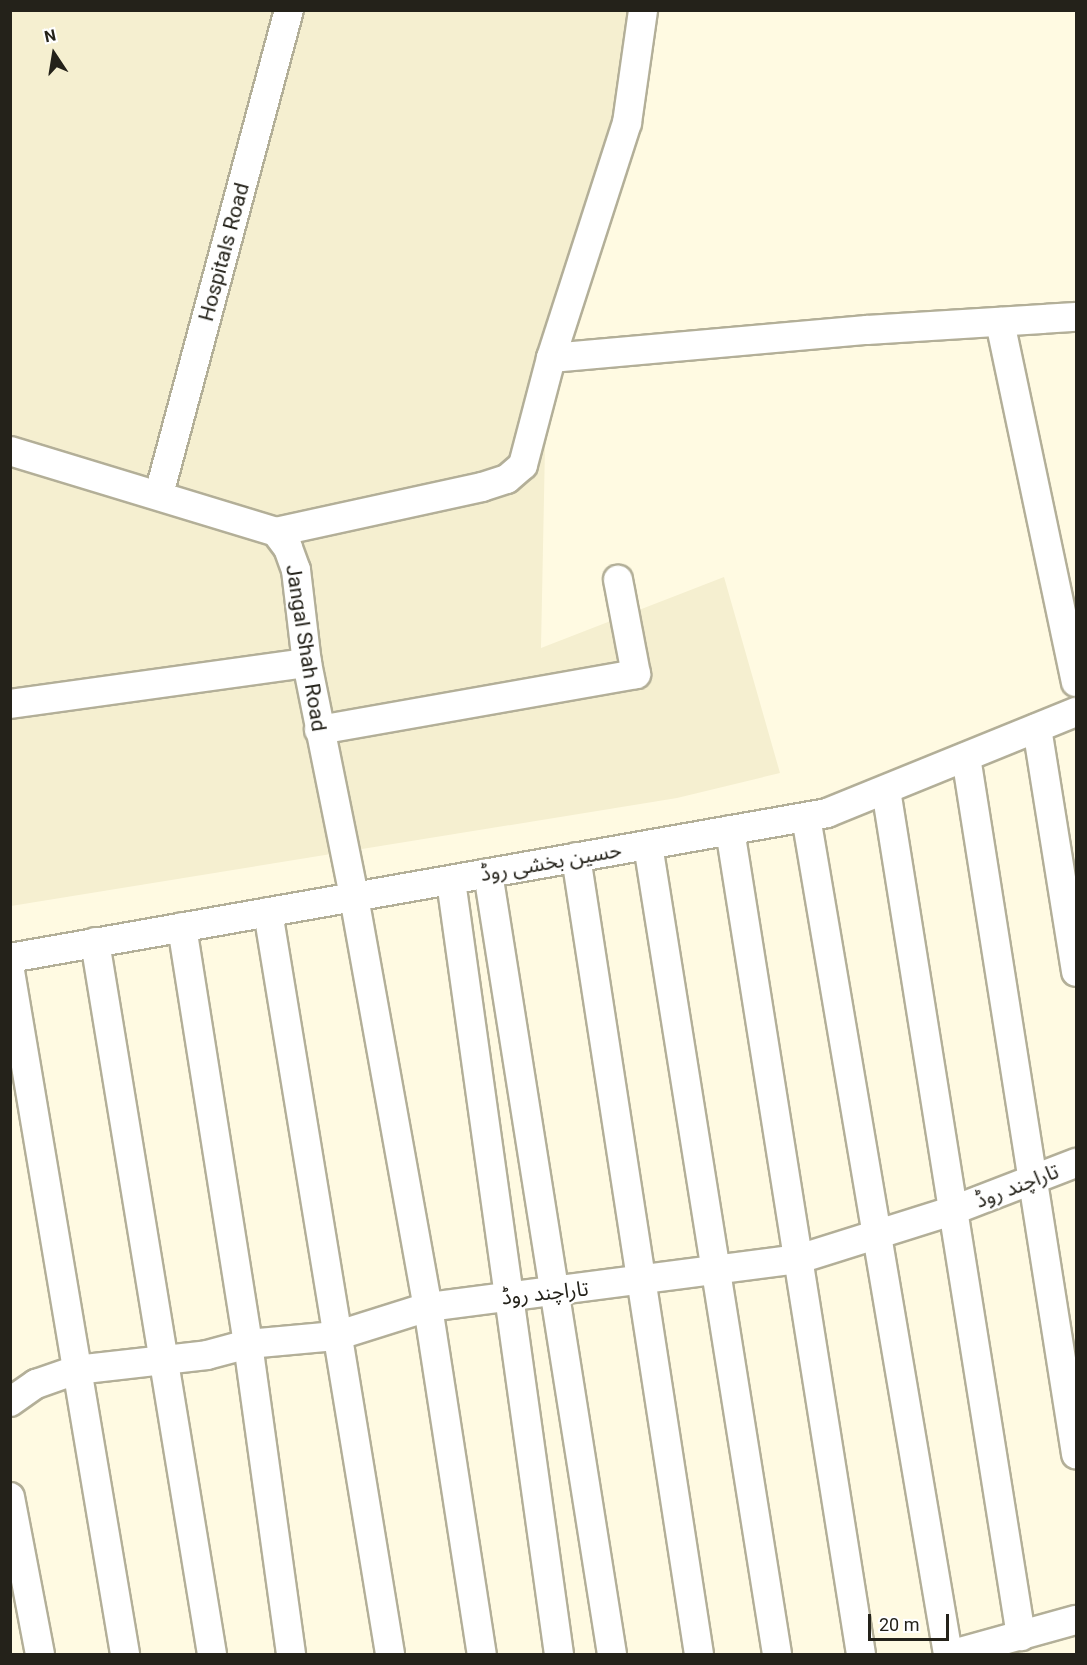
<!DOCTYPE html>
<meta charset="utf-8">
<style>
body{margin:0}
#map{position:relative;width:1087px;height:1665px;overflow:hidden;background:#fffae2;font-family:Roboto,"Noto Sans Arabic",sans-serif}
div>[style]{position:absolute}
.built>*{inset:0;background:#f5efd0}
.roads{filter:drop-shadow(2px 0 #b3af98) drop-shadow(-2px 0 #b3af98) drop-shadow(0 2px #b3af98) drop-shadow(0 -2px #b3af98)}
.minor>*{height:28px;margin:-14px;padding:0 14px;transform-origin:14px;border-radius:14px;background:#fff}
span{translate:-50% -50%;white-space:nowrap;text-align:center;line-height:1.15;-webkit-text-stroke:4.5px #fff;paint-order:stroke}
.street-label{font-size:21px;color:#24221a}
.frame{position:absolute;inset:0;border:12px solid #24221a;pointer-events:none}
.north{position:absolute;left:24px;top:24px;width:60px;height:60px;-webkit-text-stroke:4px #fff;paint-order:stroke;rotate:348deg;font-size:16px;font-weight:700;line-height:24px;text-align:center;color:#24221a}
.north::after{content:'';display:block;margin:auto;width:21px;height:27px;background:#24221a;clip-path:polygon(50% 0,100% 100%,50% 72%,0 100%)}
.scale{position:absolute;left:868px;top:1614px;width:81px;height:27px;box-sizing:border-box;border:3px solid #24221a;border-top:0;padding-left:8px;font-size:18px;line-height:21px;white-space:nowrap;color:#24221a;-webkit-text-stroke:4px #fff;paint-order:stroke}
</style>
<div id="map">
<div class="built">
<i style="clip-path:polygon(11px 11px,645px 11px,545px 447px,541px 648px,724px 577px,780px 773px,677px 798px,11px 906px)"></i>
</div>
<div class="roads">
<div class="minor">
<i style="left:1000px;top:322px;width:368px;rotate:78.1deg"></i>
<i style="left:551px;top:358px;width:317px;rotate:-5.1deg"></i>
<i style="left:867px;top:330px;width:209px;rotate:-3.6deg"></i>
<i style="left:10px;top:451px;width:278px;rotate:16.9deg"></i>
<i style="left:276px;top:532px;width:20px;rotate:53deg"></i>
<i style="left:288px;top:548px;width:23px;rotate:70deg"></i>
<i style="left:296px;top:570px;width:94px;rotate:83.3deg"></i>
<i style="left:307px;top:663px;width:239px;rotate:78.6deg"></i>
<i style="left:354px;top:897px;width:417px;rotate:79.8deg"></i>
<i style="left:428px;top:1307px;width:351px;rotate:81.2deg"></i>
<i style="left:159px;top:494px;width:501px;rotate:-74.97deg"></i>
<i style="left:276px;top:532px;width:211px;rotate:-12.3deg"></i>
<i style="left:482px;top:487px;width:26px;rotate:-18deg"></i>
<i style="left:507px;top:479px;width:21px;rotate:-41deg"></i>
<i style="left:523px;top:465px;width:111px;rotate:-75.3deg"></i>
<i style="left:551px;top:358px;width:247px;rotate:-72.1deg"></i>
<i style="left:627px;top:123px;width:114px;rotate:-81.9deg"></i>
<i style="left:10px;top:704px;width:300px;rotate:-7.9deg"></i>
<i style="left:1037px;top:728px;width:247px;rotate:80.9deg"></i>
<i style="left:319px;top:730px;width:322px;rotate:-10deg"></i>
<i style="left:636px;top:674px;width:96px;rotate:-100.8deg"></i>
<i style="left:966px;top:757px;width:706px;rotate:81.03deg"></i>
<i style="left:886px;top:790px;width:857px;rotate:80.93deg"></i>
<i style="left:806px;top:817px;width:849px;rotate:80.37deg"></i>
<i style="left:730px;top:830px;width:834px;rotate:80.97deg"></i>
<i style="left:648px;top:845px;width:819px;rotate:80.94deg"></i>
<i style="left:576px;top:857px;width:806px;rotate:81.23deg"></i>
<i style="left:488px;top:873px;width:791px;rotate:80.98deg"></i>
<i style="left:451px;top:881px;width:781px;rotate:82.05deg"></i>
<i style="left:268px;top:912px;width:752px;rotate:80.66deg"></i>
<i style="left:182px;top:927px;width:422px;rotate:81deg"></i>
<i style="left:248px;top:1344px;width:313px;rotate:82.1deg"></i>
<i style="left:95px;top:942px;width:722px;rotate:80.67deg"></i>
<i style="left:10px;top:958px;width:830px;rotate:-10.06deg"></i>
<i style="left:827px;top:813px;width:269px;rotate:-22.1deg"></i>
<i style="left:10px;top:971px;width:693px;rotate:80.44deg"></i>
<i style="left:10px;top:1402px;width:32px;rotate:-35deg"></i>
<i style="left:36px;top:1384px;width:42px;rotate:-19.3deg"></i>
<i style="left:76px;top:1370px;width:132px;rotate:-6.5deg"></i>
<i style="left:207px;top:1355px;width:42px;rotate:-15deg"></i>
<i style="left:248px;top:1344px;width:88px;rotate:-5.2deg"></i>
<i style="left:336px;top:1336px;width:96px;rotate:-17.5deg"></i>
<i style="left:428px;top:1307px;width:374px;rotate:-7.4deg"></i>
<i style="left:799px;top:1259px;width:163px;rotate:-17.5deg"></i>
<i style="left:954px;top:1210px;width:131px;rotate:-21.1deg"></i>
<i style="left:10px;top:1497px;width:160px;rotate:79.2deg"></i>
<i style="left:953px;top:1654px;width:128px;rotate:-15.5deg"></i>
</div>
</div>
<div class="street-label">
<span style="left:224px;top:252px;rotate:-75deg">Hospitals Road</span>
<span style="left:306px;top:648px;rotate:81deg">Jangal Shah Road</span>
<span style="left:551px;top:862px;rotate:-10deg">حسین بخشی روڈ</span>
<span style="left:1017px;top:1186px;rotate:-21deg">تاراچند روڈ</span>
<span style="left:545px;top:1293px;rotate:-6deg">تاراچند روڈ</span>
</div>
<div class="frame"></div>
<div class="north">N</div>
<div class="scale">20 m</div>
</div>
